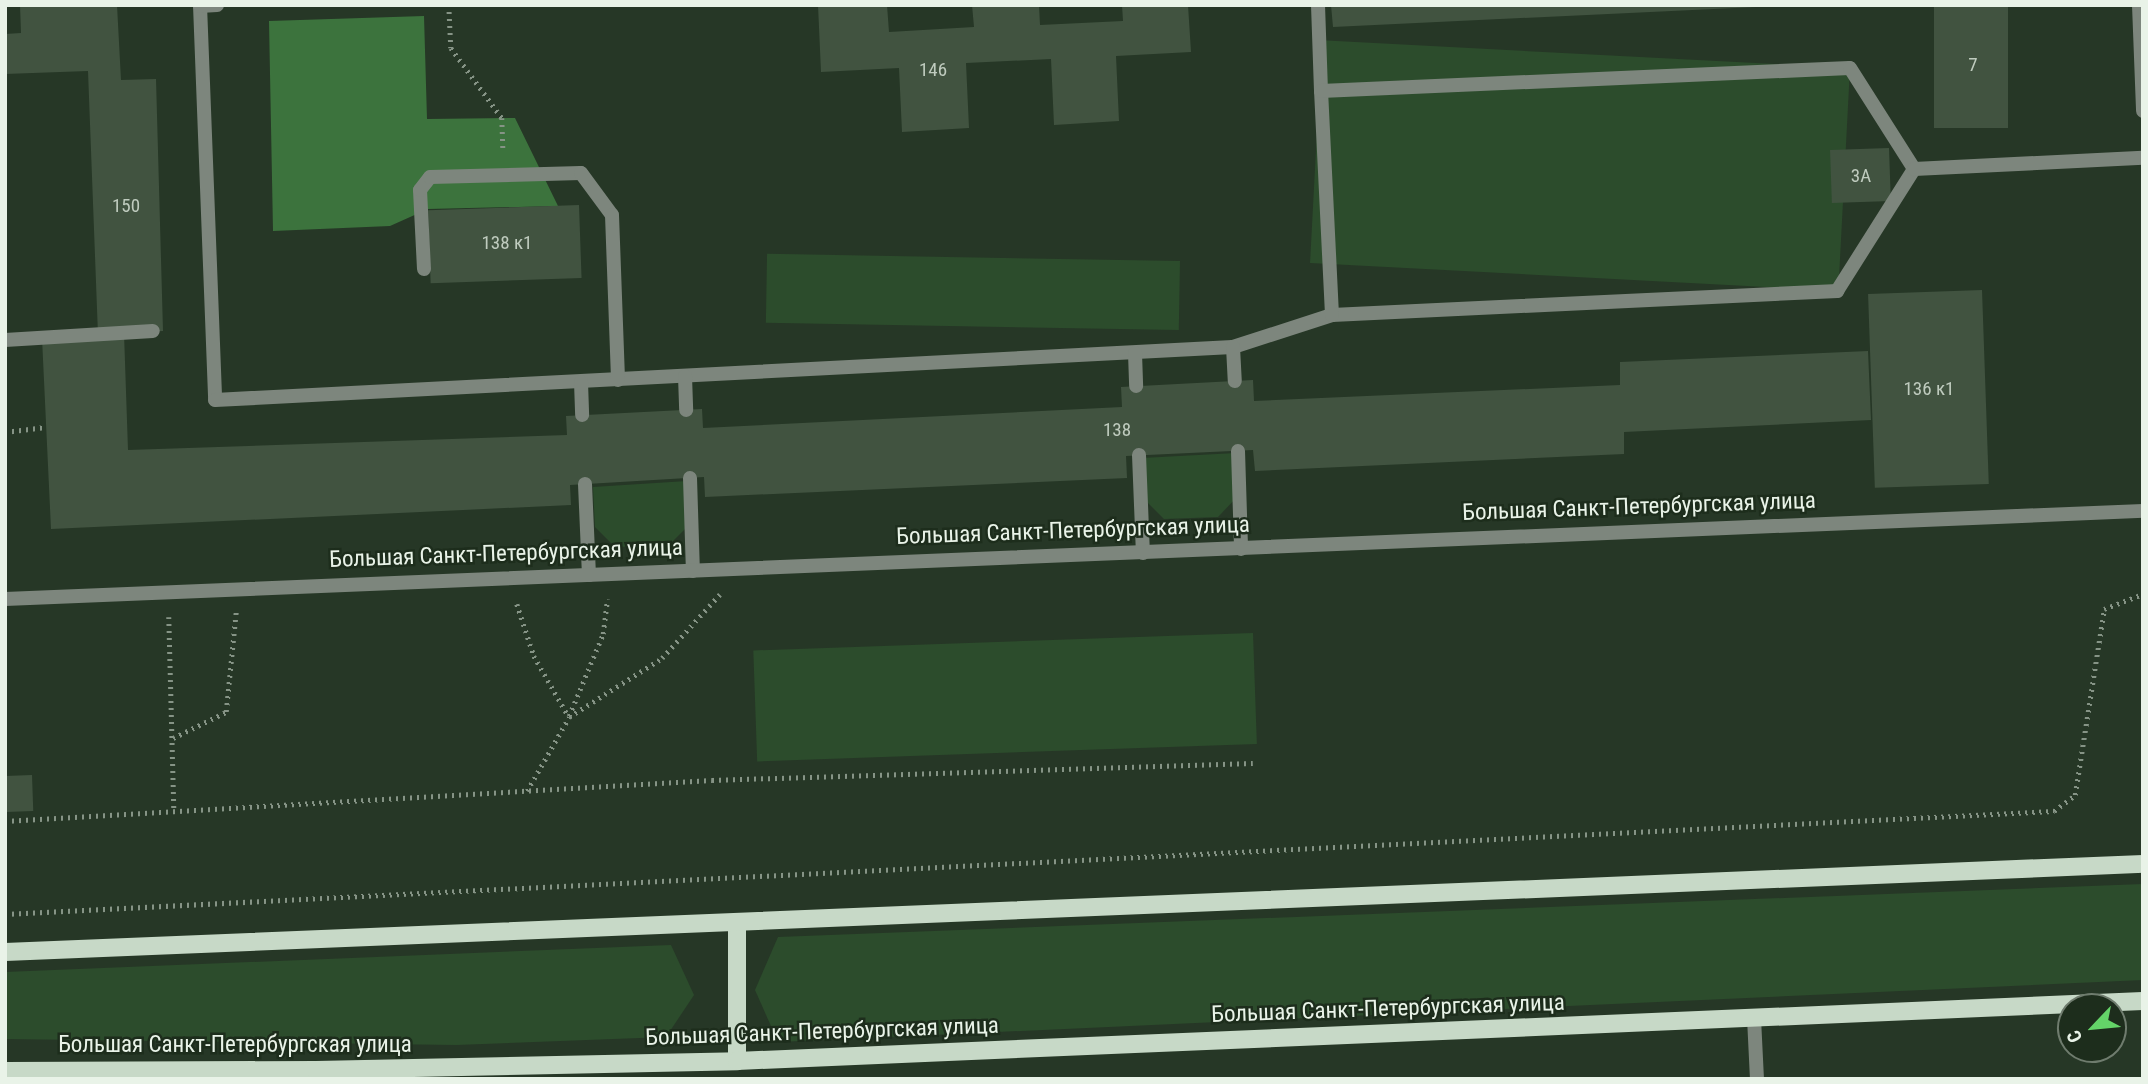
<!DOCTYPE html>
<meta charset="utf-8">
<style>
body{margin:0}
#map{position:relative;width:2148px;height:1084px;overflow:hidden;background:#263726;font-family:"Roboto Condensed",sans-serif}
div>[style]{position:absolute}
.green>*{inset:0;background:#2c4c2c;transform-origin:0 0}
.forest>*{inset:0;background:#3c733d}
.building>*{inset:0;background:#415340;transform-origin:0 0}
.path>*{height:4.5px;margin-top:-2.25px;transform-origin:0;background:repeating-linear-gradient(90deg,#869486 0 2px,transparent 0 7px)}
.service>*{height:14px;margin:-7px;padding:0 7px;transform-origin:7px;border-radius:7px;background:#7d867d}
.minor>*{height:14px;margin:-7px;padding:0 7px;transform-origin:7px;border-radius:7px;background:#7d867d}
.primary>*{height:18px;margin:-9px;padding:0 9px;transform-origin:9px;border-radius:9px;background:#c7d9c7}
span{translate:-50% -50%;white-space:nowrap;text-align:center;line-height:1.15;-webkit-text-stroke:5px #1d2d1c;paint-order:stroke}
.number-label{font-size:19px;color:#bfcbbe}
.number-label span{-webkit-text-stroke-width:0}
.street-label{font-size:23px;color:#e9f3e8}
.frame{position:absolute;inset:0;border:7px solid #e9f3e8;pointer-events:none}
.north{position:absolute;left:2057px;top:993px;width:70px;height:70px;box-sizing:border-box;background:#1d2d1c;border:2px solid #6f7c6e;border-radius:50%;rotate:244deg;font-size:19px;font-weight:700;line-height:28px;text-align:center;color:#e9f3e8}
.north::after{content:'';display:block;margin:auto;width:24px;height:32px;background:#64d468;clip-path:polygon(50% 0,100% 100%,50% 72%,0 100%)}
</style>
<div id="map">
<div class="green">
<i style="left:1850px;top:68px;width:223px;height:529px;rotate:93deg"></i>
<i style="left:1180px;top:261px;width:69px;height:413px;rotate:91deg"></i>
<i style="clip-path:polygon(1236px 453px,1237px 497px,1218px 517px,1164px 519px,1144px 499px,1142px 458px)"></i>
<i style="clip-path:polygon(687px 481px,688px 526px,669px 545px,615px 547px,595px 527px,593px 487px)"></i>
<i style="left:1253px;top:633px;width:111px;height:500px;rotate:88deg"></i>
<i style="clip-path:polygon(2143px 884px,2143px 980px,778px 1042px,755px 990px,778px 937px)"></i>
<i style="clip-path:polygon(671px 945px,694px 995px,666px 1037px,456px 1045px,5px 1039px,5px 972px)"></i>
</div>
<div class="forest">
<i style="clip-path:polygon(424px 16px,427px 119px,515px 118px,558px 206px,428px 209px,390px 226px,273px 231px,269px 21px)"></i>
</div>
<div class="building">
<i style="clip-path:polygon(20px 5px,117px 5px,121px 80px,156px 79px,163px 331px,124px 333px,128px 450px,567px 435px,566px 416px,702px 409px,703px 428px,1122px 407px,1121px 387px,1253px 380px,1254px 401px,1620px 385px,1620px 362px,1868px 351px,1871px 420px,1624px 432px,1624px 454px,1255px 471px,1253px 450px,1126px 456px,1127px 478px,705px 497px,704px 477px,570px 485px,571px 505px,51px 529px,42px 338px,98px 335px,88px 71px,5px 74px,5px 34px,21px 33px)"></i>
<i style="clip-path:polygon(818px 5px,887px 5px,889px 32px,974px 27px,972px 5px,1039px 5px,1040px 25px,1123px 21px,1122px 5px,1188px 5px,1191px 52px,1116px 56px,1119px 121px,1054px 125px,1051px 59px,966px 63px,969px 128px,902px 132px,899px 68px,821px 72px)"></i>
<i style="clip-path:polygon(1331px 5px,1756px 5px,1756px 7px,1333px 27px)"></i>
<i style="left:1934px;top:5px;width:74px;height:123px"></i>
<i style="left:1889px;top:148px;width:53px;height:59px;rotate:88deg"></i>
<i style="left:579px;top:205px;width:73px;height:151px;rotate:88deg"></i>
<i style="left:1982px;top:290px;width:194px;height:114px;rotate:88deg"></i>
<i style="left:32px;top:775px;width:36px;height:27px;rotate:88deg"></i>
</div>
<div class="path">
<i style="left:449px;top:5px;width:43px;rotate:87.3deg"></i>
<i style="left:451px;top:48px;width:87px;rotate:53.9deg"></i>
<i style="left:502px;top:118px;width:32px;rotate:88deg"></i>
<i style="left:5px;top:432px;width:41px;rotate:-7deg"></i>
<i style="left:517px;top:604px;width:55px;rotate:71.9deg"></i>
<i style="left:534px;top:656px;width:70px;rotate:60.2deg"></i>
<i style="left:169px;top:617px;width:195px;rotate:88.5deg"></i>
<i style="left:569px;top:716px;width:89px;rotate:-67.5deg"></i>
<i style="left:603px;top:634px;width:35px;rotate:-83deg"></i>
<i style="left:173px;top:738px;width:59px;rotate:-26.1deg"></i>
<i style="left:226px;top:712px;width:100px;rotate:-84.3deg"></i>
<i style="left:527px;top:791px;width:85px;rotate:-60.4deg"></i>
<i style="left:569px;top:717px;width:110px;rotate:-32.4deg"></i>
<i style="left:662px;top:658px;width:86px;rotate:-47.8deg"></i>
<i style="left:5px;top:821px;width:708px;rotate:-3.32deg"></i>
<i style="left:712px;top:780px;width:541px;rotate:-1.8deg"></i>
<i style="left:5px;top:914px;width:2052px;rotate:-2.88deg"></i>
<i style="left:2054px;top:811px;width:26px;rotate:-37deg"></i>
<i style="left:2075px;top:795px;width:188px;rotate:-81.1deg"></i>
<i style="left:2104px;top:609px;width:42px;rotate:-21deg"></i>
</div>
<div class="service">
<i style="left:200px;top:5px;width:395px;rotate:87.8deg"></i>
<i style="left:215px;top:400px;width:1019px;rotate:-2.98deg"></i>
<i style="left:1233px;top:347px;width:104px;rotate:-17.9deg"></i>
<i style="left:1332px;top:315px;width:506px;rotate:-2.72deg"></i>
<i style="left:1837px;top:291px;width:144px;rotate:-57.7deg"></i>
<i style="left:1318px;top:5px;width:86px;rotate:88deg"></i>
<i style="left:200px;top:6px;width:17px;rotate:-3deg"></i>
<i style="left:424px;top:269px;width:79px;rotate:-92.9deg"></i>
<i style="left:420px;top:190px;width:16px;rotate:-52deg"></i>
<i style="left:430px;top:177px;width:151px;rotate:-1.5deg"></i>
<i style="left:581px;top:173px;width:52px;rotate:53.6deg"></i>
<i style="left:612px;top:215px;width:165px;rotate:87.9deg"></i>
<i style="left:1332px;top:315px;width:224px;rotate:-92.8deg"></i>
<i style="left:1321px;top:91px;width:529px;rotate:-2.49deg"></i>
<i style="left:1850px;top:68px;width:120px;rotate:57.6deg"></i>
<i style="left:1914px;top:169px;width:229px;rotate:-2.8deg"></i>
<i style="left:5px;top:340px;width:148px;rotate:-3.5deg"></i>
<i style="left:1233px;top:347px;width:34px;rotate:87deg"></i>
<i style="left:1135px;top:353px;width:33px;rotate:88deg"></i>
<i style="left:685px;top:376px;width:34px;rotate:88deg"></i>
<i style="left:581px;top:382px;width:33px;rotate:88deg"></i>
<i style="left:1238px;top:451px;width:98px;rotate:88.2deg"></i>
<i style="left:1139px;top:455px;width:98px;rotate:87.7deg"></i>
<i style="left:690px;top:478px;width:93px;rotate:88.2deg"></i>
<i style="left:585px;top:484px;width:91px;rotate:87.5deg"></i>
<i style="left:1754px;top:1018px;width:61px;rotate:87.2deg"></i>
</div>
<div class="minor">
<i style="left:2139px;top:5px;width:106px;rotate:87.8deg"></i>
<i style="left:5px;top:599px;width:2140px;rotate:-2.36deg"></i>
</div>
<div class="primary">
<i style="left:737px;top:923px;width:138px;rotate:90deg"></i>
<i style="left:5px;top:952px;width:2140px;rotate:-2.36deg"></i>
<i style="left:5px;top:1071px;width:311px;rotate:-0.2deg"></i>
<i style="left:316px;top:1070px;width:421px;rotate:-1.2deg"></i>
<i style="left:737px;top:1061px;width:1407px;rotate:-2.44deg"></i>
</div>
<div class="number-label">
<span style="left:1973px;top:65px">7</span>
<span style="left:933px;top:70px">146</span>
<span style="left:1861px;top:176px">3А</span>
<span style="left:126px;top:206px">150</span>
<span style="left:507px;top:243px">138 к1</span>
<span style="left:1929px;top:389px">136 к1</span>
<span style="left:1117px;top:430px">138</span>
</div>
<div class="street-label">
<span style="left:1639px;top:507px;rotate:-2deg">Большая Санкт-Петербургская улица</span>
<span style="left:1073px;top:531px;rotate:-2deg">Большая Санкт-Петербургская улица</span>
<span style="left:506px;top:554px;rotate:-2deg">Большая Санкт-Петербургская улица</span>
<span style="left:1388px;top:1009px;rotate:-2deg">Большая Санкт-Петербургская улица</span>
<span style="left:822px;top:1032px;rotate:-2deg">Большая Санкт-Петербургская улица</span>
<span style="left:235px;top:1045px">Большая Санкт-Петербургская улица</span>
</div>
<div class="frame"></div>
<div class="north">С</div>
</div>
